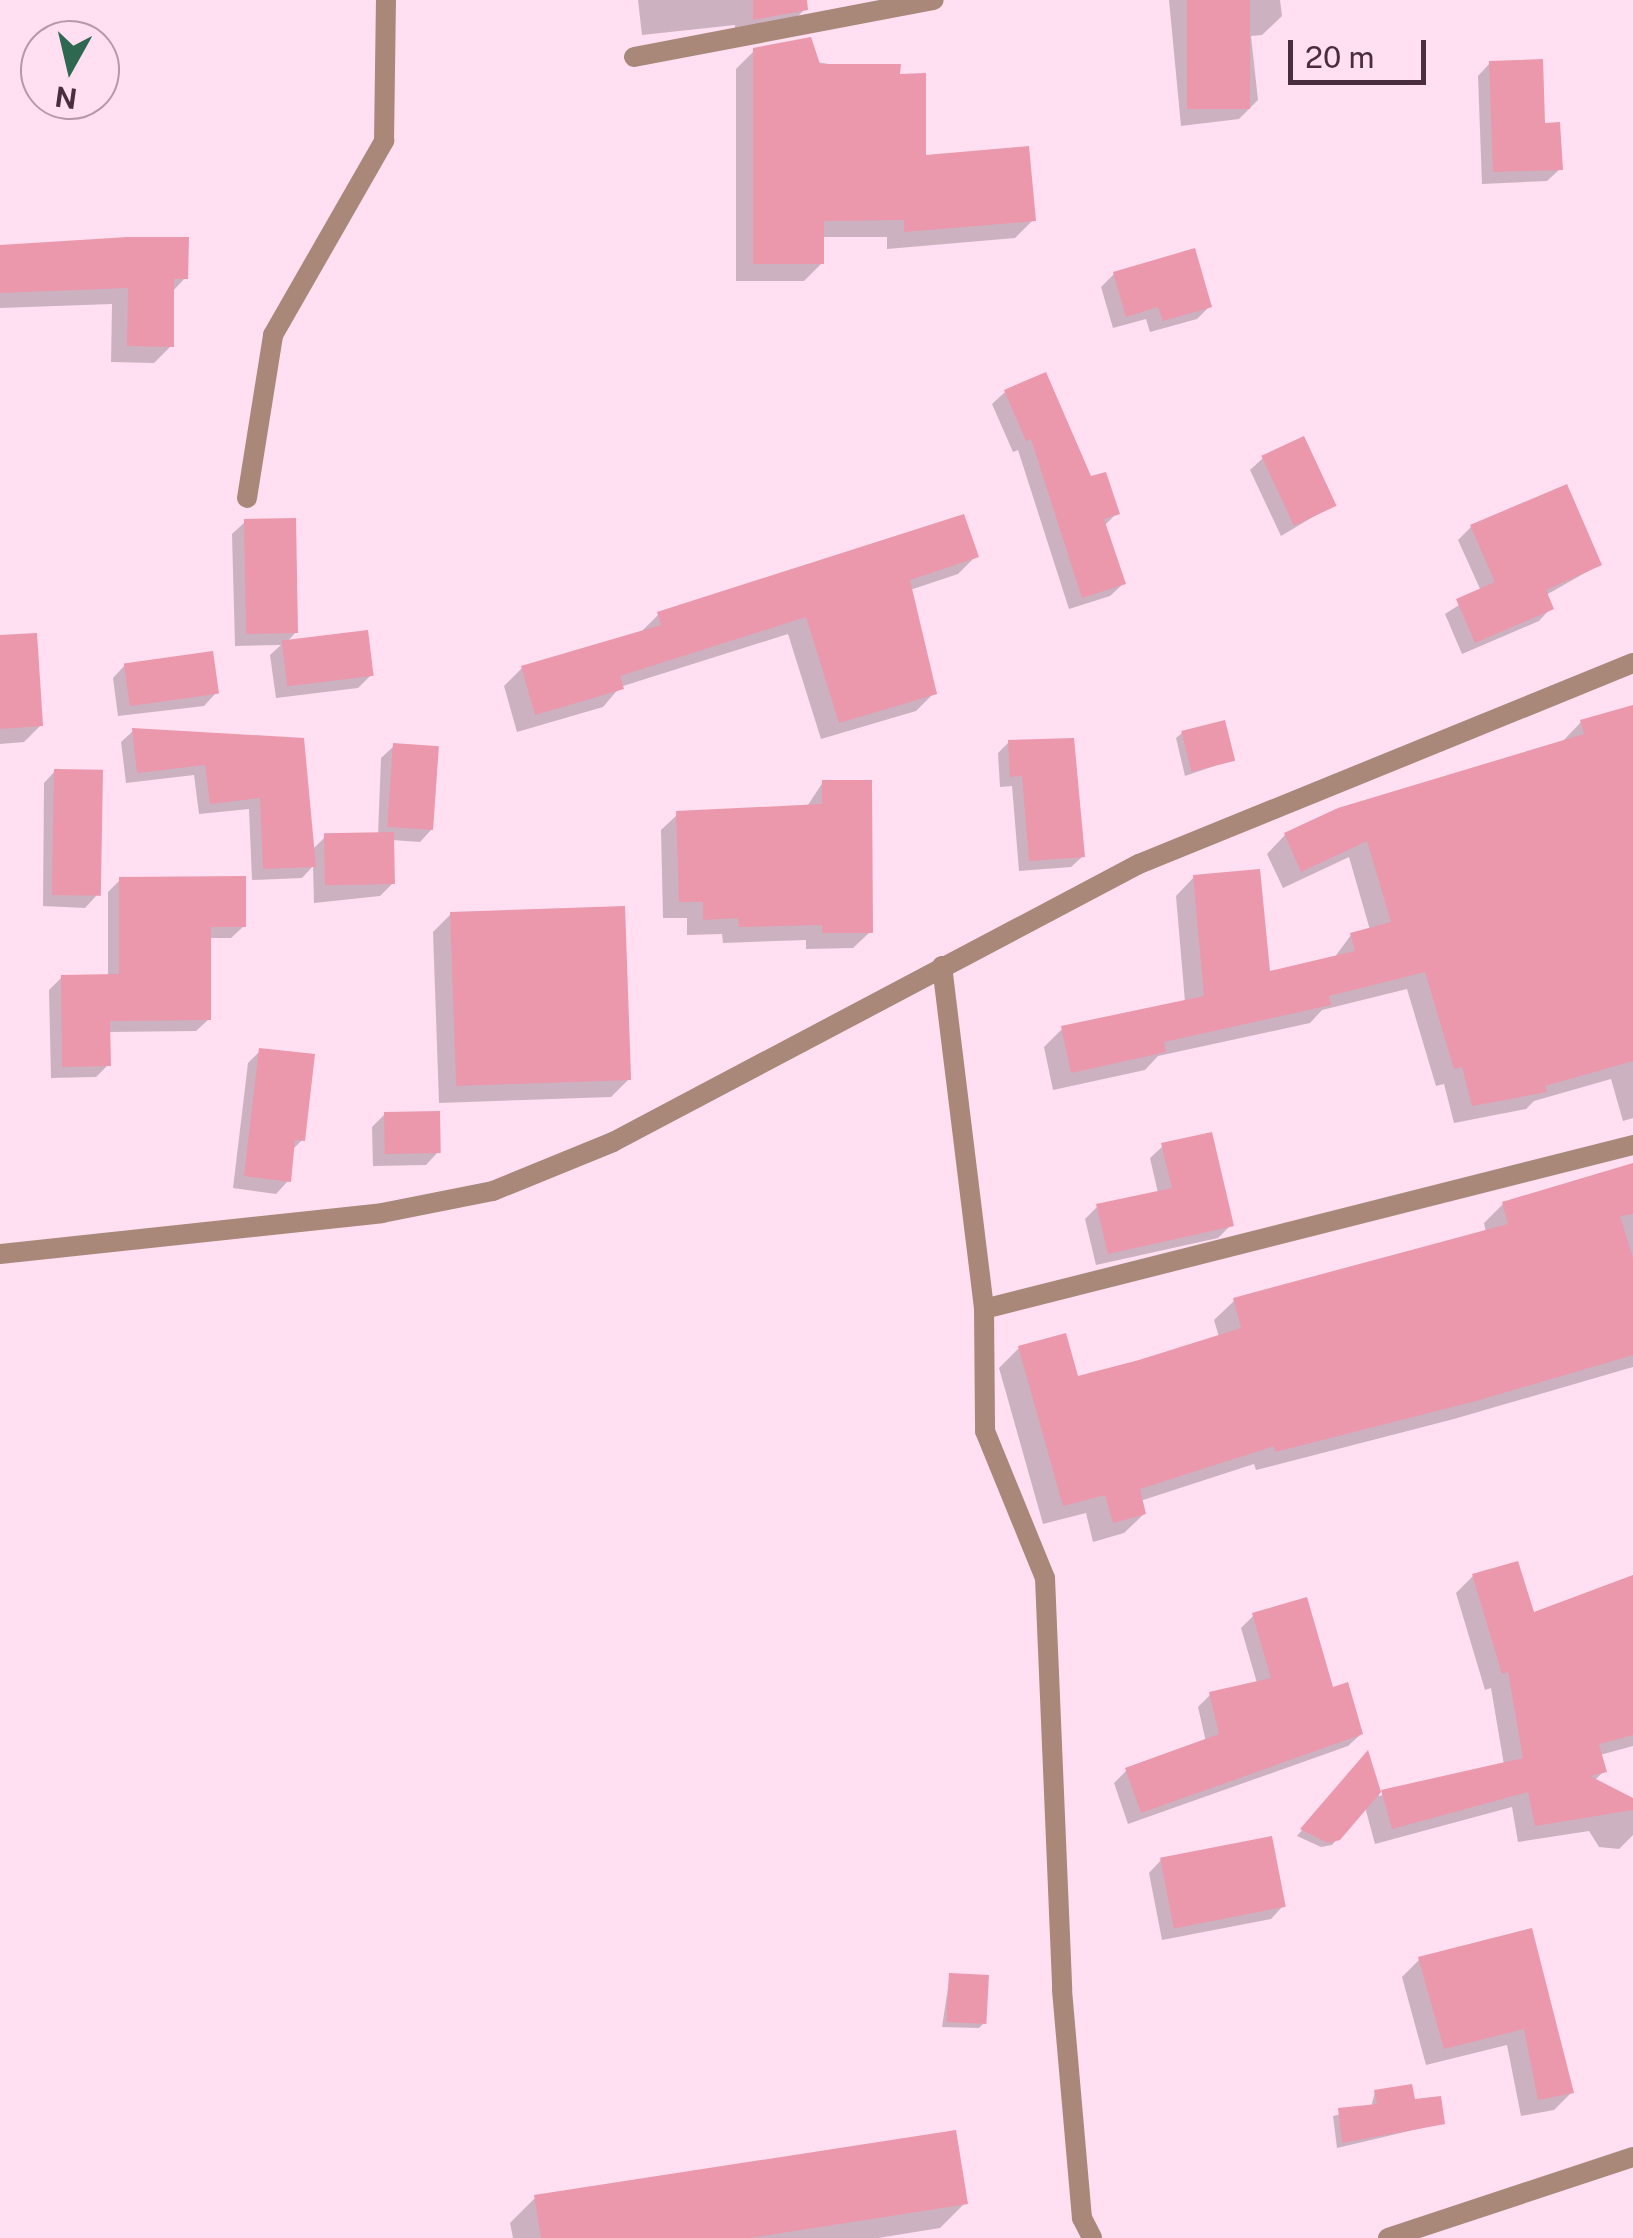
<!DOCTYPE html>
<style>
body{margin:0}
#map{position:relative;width:1633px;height:2238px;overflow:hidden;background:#ffdff1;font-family:"Public Sans",sans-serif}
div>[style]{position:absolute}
.shadow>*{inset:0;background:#0003}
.building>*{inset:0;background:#eb97ac;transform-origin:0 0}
.minor>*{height:20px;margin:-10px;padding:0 10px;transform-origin:10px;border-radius:10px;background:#a98779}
span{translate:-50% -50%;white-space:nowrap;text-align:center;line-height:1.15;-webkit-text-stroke:10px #ffdff1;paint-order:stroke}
.north{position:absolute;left:20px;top:20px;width:100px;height:100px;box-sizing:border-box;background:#ffdff1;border:2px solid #b798a9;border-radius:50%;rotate:188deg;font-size:28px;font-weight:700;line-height:40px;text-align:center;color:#4a2d3e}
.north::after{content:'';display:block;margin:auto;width:35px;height:45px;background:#2f6850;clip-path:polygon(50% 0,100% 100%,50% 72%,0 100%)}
.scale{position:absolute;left:1288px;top:40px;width:138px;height:45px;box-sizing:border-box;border:5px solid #4a2d3e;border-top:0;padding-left:12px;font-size:30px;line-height:35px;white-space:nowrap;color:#4a2d3e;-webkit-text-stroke:8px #ffdff1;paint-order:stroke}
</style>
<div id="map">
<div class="shadow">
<i style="clip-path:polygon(638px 0,804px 0,805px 9px,786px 28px,735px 38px,735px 25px,642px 35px)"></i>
<i style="clip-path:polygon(1169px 0,1280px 0,1282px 16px,1262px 35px,1251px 36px,1258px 100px,1239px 119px,1181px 126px)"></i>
<i style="clip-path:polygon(754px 51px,898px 76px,924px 158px,1033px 220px,1015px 238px,887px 249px,887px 237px,822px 237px,822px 263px,804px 281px,736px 281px,736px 69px)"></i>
<i style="clip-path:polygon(1490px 63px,1543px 126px,1560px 169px,1547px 181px,1482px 184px,1478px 76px)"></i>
<i style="clip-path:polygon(0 247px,185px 278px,172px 292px,171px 346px,154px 363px,111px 362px,112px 304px,0 308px)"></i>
<i style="clip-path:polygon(1114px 274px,1209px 307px,1197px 319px,1150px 332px,1146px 319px,1113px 328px,1101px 287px)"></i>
<i style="clip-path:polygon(1005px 392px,1117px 513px,1104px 526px,1123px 584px,1110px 596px,1069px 609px,1018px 450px,1013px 452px,992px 404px)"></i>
<i style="clip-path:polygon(1263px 458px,1333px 505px,1281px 536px,1250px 470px)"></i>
<i style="clip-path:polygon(245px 522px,296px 632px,287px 642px,371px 675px,358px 688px,276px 698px,270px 655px,281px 645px,235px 646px,232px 534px)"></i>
<i style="clip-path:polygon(1471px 527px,1599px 565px,1546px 595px,1551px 608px,1539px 621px,1462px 654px,1445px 614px,1481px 591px,1458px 540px)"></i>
<i style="clip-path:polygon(976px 556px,958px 574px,910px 590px,934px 693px,916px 711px,821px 739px,788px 634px,620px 687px,603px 707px,517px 732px,504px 686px,522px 668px,639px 634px,658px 615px)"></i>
<i style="clip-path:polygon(0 637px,41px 725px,24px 742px,0 744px)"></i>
<i style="clip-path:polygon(125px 665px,216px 693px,204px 706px,118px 716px,113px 678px)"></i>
<i style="clip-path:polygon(1633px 707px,1633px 1118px,1623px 1121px,1611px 1079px,1534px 1101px,1526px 1109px,1454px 1123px,1444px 1084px,1436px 1086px,1407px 989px,1322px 1010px,1310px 1023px,1158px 1056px,1145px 1070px,1053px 1090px,1044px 1047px,1062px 1029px,1185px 1002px,1176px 896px,1194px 877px,1267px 974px,1334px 958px,1351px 935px,1370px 930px,1349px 857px,1283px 888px,1267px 854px,1285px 835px,1563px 741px,1581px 722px)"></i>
<i style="clip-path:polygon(133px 731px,301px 740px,313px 849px,326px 836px,378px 835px,381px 758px,394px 746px,432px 829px,420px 842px,392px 840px,393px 883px,380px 896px,314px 903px,313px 866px,302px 878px,252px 880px,249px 809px,199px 814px,194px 775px,126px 783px,121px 742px)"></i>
<i style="clip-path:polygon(1182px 733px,1232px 760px,1185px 776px,1176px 738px)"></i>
<i style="clip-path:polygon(1009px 742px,1083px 856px,1071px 867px,1019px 871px,1012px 786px,1000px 787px,998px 753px)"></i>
<i style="clip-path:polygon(55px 771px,96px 896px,85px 908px,43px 906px,44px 783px)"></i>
<i style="clip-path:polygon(823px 782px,870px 932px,853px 948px,806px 949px,806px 940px,723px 943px,722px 934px,687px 935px,687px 918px,663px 918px,661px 830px,678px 814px,806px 808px)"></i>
<i style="clip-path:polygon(120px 880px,244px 926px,231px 938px,208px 938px,209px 1019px,196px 1031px,108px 1032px,108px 1065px,96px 1077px,51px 1078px,49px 990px,62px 977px,108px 977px,108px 892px)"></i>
<i style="clip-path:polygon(451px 914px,629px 1079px,611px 1097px,439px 1103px,433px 932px)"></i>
<i style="clip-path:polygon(260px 1051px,302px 1140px,291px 1151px,288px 1181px,276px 1194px,233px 1188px,248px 1063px)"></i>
<i style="clip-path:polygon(385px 1114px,438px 1152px,426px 1165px,373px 1166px,372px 1127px)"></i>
<i style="clip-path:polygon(1163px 1146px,1231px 1225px,1218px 1238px,1096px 1265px,1085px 1219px,1097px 1207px,1158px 1193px,1150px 1158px)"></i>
<i style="clip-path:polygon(1503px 1204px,1633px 1204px,1633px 1367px,1454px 1419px,1256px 1470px,1254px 1464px,1140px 1501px,1144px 1514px,1124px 1533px,1093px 1542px,1086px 1513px,1043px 1524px,999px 1368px,1019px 1348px,1076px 1379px,1219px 1337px,1214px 1320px,1234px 1301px,1486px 1232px,1484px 1223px)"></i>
<i style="clip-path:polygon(1473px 1576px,1532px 1615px,1633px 1578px,1633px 1746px,1600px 1755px,1604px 1771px,1594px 1781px,1633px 1801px,1633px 1835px,1619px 1849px,1599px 1847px,1589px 1831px,1518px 1842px,1512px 1807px,1375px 1844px,1365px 1807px,1332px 1845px,1321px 1847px,1297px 1836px,1367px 1754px,1379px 1796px,1504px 1765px,1491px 1688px,1485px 1690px,1456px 1593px)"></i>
<i style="clip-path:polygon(1254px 1615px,1331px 1690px,1361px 1734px,1348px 1746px,1128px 1824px,1114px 1783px,1127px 1770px,1206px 1742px,1198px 1707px,1211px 1694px,1257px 1683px,1241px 1628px)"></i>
<i style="clip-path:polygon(1161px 1860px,1283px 1906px,1271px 1919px,1162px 1940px,1149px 1873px)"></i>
<i style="clip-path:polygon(1531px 1931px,1572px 2092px,1554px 2110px,1521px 2116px,1507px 2045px,1426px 2065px,1402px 1977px,1420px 1959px)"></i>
<i style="clip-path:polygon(950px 1975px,984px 2023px,979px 2028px,942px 2027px)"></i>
<i style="clip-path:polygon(1375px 2092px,1413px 2102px,1443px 2123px,1337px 2148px,1333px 2116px,1371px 2107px)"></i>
<i style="clip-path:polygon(535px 2198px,965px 2203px,940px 2228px,878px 2238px,513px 2238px,510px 2223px)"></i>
</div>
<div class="building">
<i style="clip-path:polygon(753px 0,807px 0,808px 10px,753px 20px)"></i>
<i style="left:1187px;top:0;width:63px;height:109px"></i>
<i style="clip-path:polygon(811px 37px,820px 64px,901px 64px,900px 74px,926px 73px,926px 155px,1029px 146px,1036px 221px,904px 232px,904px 220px,824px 221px,824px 264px,753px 264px,753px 48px)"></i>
<i style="clip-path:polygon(1543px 59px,1545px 123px,1560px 122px,1563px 170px,1493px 172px,1489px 61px)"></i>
<i style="clip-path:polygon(128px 237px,189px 237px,188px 279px,174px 279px,174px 347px,127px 346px,128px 288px,0 293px,0 245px)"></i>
<i style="clip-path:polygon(1195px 248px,1212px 307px,1163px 321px,1158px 307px,1126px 317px,1113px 272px)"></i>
<i style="clip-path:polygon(1046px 372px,1091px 476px,1106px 472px,1120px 514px,1104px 519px,1126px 584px,1082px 598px,1031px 439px,1026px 441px,1004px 390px)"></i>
<i style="left:1304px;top:436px;width:77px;height:47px;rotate:65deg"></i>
<i style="clip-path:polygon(1567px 484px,1602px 565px,1546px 590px,1554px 609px,1475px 643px,1456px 599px,1495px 582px,1470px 525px)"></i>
<i style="clip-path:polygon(964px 514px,979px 557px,910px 580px,937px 694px,839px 723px,806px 617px,620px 676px,624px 689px,535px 715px,521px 666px,661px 625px,657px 612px)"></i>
<i style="left:296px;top:518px;width:115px;height:52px;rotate:89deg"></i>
<i style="left:368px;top:630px;width:46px;height:87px;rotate:83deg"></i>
<i style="clip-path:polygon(37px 633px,43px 726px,0 729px,0 635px)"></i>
<i style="left:213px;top:651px;width:43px;height:90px;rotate:82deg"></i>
<i style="clip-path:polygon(1633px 705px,1633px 1061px,1545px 1086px,1547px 1092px,1472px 1106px,1462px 1067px,1454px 1069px,1425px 972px,1329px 996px,1331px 1005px,1164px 1042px,1166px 1052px,1071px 1073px,1061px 1026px,1204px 996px,1193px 875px,1260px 869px,1270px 971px,1355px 951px,1350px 933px,1391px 922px,1367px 841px,1301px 872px,1284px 833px,1338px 808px,1584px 734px,1580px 720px)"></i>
<i style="left:1225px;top:720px;width:42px;height:45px;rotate:76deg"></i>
<i style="clip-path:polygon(132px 728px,304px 738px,316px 867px,263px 869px,260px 798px,210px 804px,205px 765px,137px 773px)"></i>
<i style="clip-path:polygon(1074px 738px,1085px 857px,1029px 861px,1022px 776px,1010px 777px,1008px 740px)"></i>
<i style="left:393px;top:743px;width:46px;height:84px;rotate:4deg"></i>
<i style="left:54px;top:769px;width:49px;height:126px;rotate:1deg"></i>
<i style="clip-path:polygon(822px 780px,872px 780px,873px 933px,822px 933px,822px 925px,739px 927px,738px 918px,703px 920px,703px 902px,679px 902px,676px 811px,822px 804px)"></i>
<i style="left:394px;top:832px;width:52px;height:70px;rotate:89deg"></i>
<i style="clip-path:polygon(246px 876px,246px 927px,211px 927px,211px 1020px,110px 1021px,111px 1066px,62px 1067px,61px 975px,119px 974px,119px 877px)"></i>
<i style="left:625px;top:906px;width:174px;height:175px;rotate:88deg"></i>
<i style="clip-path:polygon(259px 1048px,315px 1054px,305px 1141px,295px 1140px,291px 1182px,244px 1176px)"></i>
<i style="left:440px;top:1111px;width:42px;height:56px;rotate:89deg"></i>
<i style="clip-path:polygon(1212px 1132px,1234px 1226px,1108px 1254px,1096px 1204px,1172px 1188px,1161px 1143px)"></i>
<i style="clip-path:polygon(1633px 1163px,1633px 1214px,1620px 1216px,1633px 1258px,1633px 1355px,1476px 1401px,1275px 1452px,1274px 1446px,1140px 1489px,1146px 1514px,1113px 1523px,1105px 1495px,1063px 1506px,1018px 1346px,1066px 1333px,1078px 1376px,1139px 1360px,1241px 1328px,1233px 1298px,1508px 1224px,1502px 1202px)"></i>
<i style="clip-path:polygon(1518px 1561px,1534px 1612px,1633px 1575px,1633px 1735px,1599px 1744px,1607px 1772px,1590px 1776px,1633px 1798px,1633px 1810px,1535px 1826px,1528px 1792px,1392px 1829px,1381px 1790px,1523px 1758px,1508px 1672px,1502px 1674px,1472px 1574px)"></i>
<i style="clip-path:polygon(1307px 1597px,1333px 1687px,1348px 1682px,1363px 1734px,1141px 1813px,1125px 1768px,1219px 1734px,1209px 1692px,1271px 1678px,1252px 1613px)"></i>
<i style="clip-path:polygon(1368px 1750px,1381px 1792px,1340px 1840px,1328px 1843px,1300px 1829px)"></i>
<i style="left:1272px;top:1836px;width:72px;height:114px;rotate:79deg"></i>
<i style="clip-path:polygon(1532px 1928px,1574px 2093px,1538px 2100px,1524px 2029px,1444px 2049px,1418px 1957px)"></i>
<i style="left:949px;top:1973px;width:40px;height:49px;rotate:3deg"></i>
<i style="clip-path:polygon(1412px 2084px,1415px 2099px,1441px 2096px,1445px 2124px,1342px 2143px,1338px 2108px,1377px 2104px,1374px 2090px)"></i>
<i style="clip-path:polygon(956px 2130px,968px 2204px,749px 2238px,541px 2238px,534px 2195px)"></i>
</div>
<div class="minor">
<i style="left:634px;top:57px;width:305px;rotate:-10.8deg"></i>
<i style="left:247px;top:498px;width:165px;rotate:-80.9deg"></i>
<i style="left:273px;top:335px;width:224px;rotate:-60.2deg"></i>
<i style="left:384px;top:141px;width:141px;rotate:-89.2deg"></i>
<i style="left:942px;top:966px;width:346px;rotate:83deg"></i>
<i style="left:984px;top:1309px;width:122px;rotate:89.5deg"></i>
<i style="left:985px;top:1431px;width:159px;rotate:67.8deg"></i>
<i style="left:1045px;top:1578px;width:412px;rotate:87.6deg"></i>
<i style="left:1062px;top:1990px;width:229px;rotate:85deg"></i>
<i style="left:1082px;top:2218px;width:22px;rotate:63deg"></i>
<i style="left:0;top:1254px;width:384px;rotate:-6.1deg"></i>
<i style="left:382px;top:1213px;width:113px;rotate:-11.2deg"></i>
<i style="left:493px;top:1191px;width:130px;rotate:-22.2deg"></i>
<i style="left:613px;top:1142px;width:595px;rotate:-27.86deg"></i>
<i style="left:1139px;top:864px;width:533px;rotate:-22.14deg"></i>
<i style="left:984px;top:1309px;width:669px;rotate:-14.18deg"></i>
<i style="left:1388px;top:2238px;width:258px;rotate:-18.3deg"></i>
</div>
<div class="north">N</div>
<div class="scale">20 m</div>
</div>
